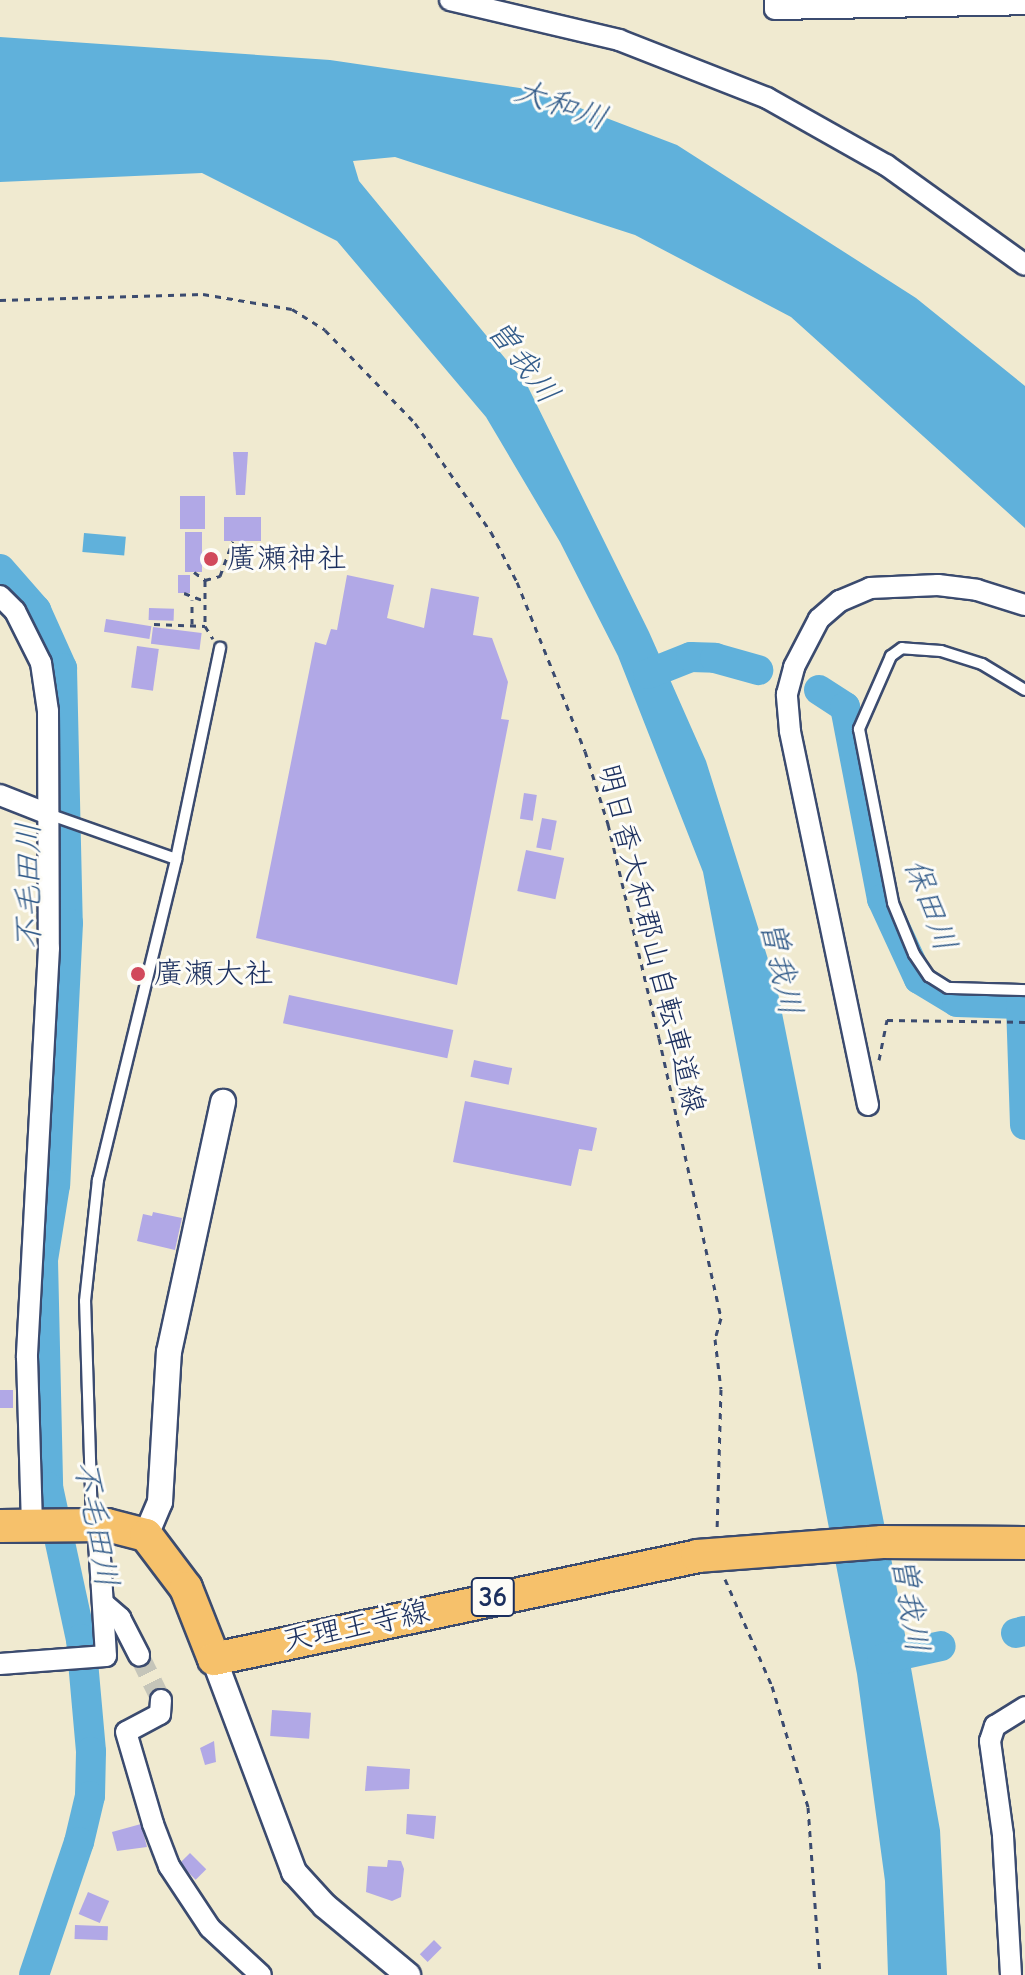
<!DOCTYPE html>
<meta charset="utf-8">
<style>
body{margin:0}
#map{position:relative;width:1025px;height:1975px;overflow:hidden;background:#f0ead0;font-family:"Comic Neue","Klee One",sans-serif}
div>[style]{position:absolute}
.water>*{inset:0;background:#60b1db;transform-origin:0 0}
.river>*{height:30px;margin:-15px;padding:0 15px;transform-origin:15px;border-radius:15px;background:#60b1db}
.building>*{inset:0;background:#b1a8e6;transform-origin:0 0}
.minor-tunnel>*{height:20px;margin-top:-10px;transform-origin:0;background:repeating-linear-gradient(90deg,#c5c5b9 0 20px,transparent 0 30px)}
.path>*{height:3px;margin-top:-1.5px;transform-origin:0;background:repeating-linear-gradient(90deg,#3b4b6f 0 6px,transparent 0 12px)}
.roads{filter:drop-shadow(2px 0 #3b4b6f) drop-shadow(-2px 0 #3b4b6f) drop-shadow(0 2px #3b4b6f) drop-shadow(0 -2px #3b4b6f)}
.service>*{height:10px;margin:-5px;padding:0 5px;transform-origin:5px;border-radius:5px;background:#fff}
.minor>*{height:20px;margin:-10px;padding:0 10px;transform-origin:10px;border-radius:10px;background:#fff}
.tertiary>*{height:24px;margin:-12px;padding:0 12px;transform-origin:12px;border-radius:12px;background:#fff}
.primary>*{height:32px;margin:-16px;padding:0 16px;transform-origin:16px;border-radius:16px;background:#f6c16b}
.dots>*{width:22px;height:22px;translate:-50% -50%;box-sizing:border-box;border:4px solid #fdfcf7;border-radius:50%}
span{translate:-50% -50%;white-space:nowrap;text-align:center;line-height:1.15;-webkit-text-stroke:6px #fdfcf7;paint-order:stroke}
.shield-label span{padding:2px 6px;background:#fdfcf7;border:2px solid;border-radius:6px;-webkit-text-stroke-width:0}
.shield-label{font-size:28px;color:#1b2f5e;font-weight:700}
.poi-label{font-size:30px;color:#1b2f5e}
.left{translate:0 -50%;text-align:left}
.street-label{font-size:30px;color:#1b2f5e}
.water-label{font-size:32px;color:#335c8a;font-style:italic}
</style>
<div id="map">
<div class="water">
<i style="clip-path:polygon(0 37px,330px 60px,533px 90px,677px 145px,916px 298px,1025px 386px,1025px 528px,791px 317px,635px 235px,395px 157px,353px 161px,359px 181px,527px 385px,649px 632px,706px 761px,777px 988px,894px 1573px,940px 1830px,947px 1975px,888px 1975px,885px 1881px,857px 1674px,703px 872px,618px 656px,560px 542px,486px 417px,337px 241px,202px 173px,0 182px)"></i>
<i style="left:84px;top:533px;width:42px;height:19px;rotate:5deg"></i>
</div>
<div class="river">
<i style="left:0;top:569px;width:55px;rotate:48.7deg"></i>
<i style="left:36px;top:610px;width:64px;rotate:65.9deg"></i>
<i style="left:62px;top:668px;width:255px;rotate:88.7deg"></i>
<i style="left:68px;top:923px;width:262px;rotate:92.8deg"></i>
<i style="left:55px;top:1185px;width:76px;rotate:99.1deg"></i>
<i style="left:43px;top:1260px;width:227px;rotate:88.7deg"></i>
<i style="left:48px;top:1487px;width:156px;rotate:77.8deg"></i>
<i style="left:81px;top:1639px;width:113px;rotate:84.9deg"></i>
<i style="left:91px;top:1752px;width:44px;rotate:91.3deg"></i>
<i style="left:90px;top:1796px;width:47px;rotate:103.4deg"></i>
<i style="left:79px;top:1842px;width:140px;rotate:108.7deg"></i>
<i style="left:648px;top:674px;width:46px;rotate:-21.6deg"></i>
<i style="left:691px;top:657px;width:24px;rotate:2deg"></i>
<i style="left:715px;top:658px;width:45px;rotate:15.6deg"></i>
<i style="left:819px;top:690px;width:31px;rotate:33deg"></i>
<i style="left:845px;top:707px;width:196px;rotate:79.1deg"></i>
<i style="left:882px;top:899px;width:88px;rotate:65.2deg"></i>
<i style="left:919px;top:979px;width:44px;rotate:31.2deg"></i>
<i style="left:957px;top:1002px;width:64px;rotate:1.8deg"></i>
<i style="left:1021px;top:1004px;width:121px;rotate:88.1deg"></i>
<i style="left:1016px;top:1633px;width:9px;rotate:-13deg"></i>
<i style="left:882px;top:1659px;width:60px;rotate:-12.4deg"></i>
</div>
<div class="building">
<i style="clip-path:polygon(233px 452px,248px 452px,245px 495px,236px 495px)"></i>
<i style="left:180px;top:496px;width:25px;height:33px"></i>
<i style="left:224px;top:517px;width:37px;height:24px"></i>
<i style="left:185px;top:532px;width:17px;height:40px"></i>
<i style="left:178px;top:575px;width:12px;height:18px"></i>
<i style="clip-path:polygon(347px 575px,394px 585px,387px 618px,424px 628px,431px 588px,479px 597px,473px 635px,492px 638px,508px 682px,501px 719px,509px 720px,457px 985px,256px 938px,315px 642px,326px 645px,331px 629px,337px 630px)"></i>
<i style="left:149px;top:608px;width:25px;height:12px;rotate:2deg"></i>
<i style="left:106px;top:619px;width:46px;height:13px;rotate:9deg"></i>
<i style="left:153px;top:627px;width:49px;height:17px;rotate:7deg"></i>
<i style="left:137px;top:646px;width:22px;height:42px;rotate:8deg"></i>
<i style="left:524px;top:793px;width:13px;height:26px;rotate:9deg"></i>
<i style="left:542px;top:818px;width:15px;height:30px;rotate:11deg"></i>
<i style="left:526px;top:850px;width:39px;height:42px;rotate:12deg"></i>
<i style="left:289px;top:995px;width:168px;height:29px;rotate:12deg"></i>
<i style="left:474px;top:1060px;width:39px;height:17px;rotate:12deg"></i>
<i style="clip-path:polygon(465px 1101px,597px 1128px,592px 1151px,579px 1149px,571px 1186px,453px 1162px)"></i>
<i style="clip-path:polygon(153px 1212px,182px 1218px,175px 1250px,137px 1241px,143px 1214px,152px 1216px)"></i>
<i style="left:0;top:1390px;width:13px;height:18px"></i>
<i style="left:272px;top:1710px;width:39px;height:26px;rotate:4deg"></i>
<i style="clip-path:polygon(214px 1741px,216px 1762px,205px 1765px,200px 1748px)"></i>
<i style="clip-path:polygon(367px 1766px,410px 1769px,409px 1789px,365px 1791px)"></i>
<i style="clip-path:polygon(407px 1814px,436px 1816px,434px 1839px,406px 1834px)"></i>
<i style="clip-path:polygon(141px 1824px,147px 1847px,117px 1851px,112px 1832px)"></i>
<i style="left:190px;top:1853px;width:23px;height:15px;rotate:45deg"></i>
<i style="clip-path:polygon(388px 1860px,401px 1861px,404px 1869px,401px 1897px,392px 1901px,366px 1892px,368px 1866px,387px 1867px)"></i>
<i style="left:88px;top:1892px;width:23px;height:24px;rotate:23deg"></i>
<i style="left:75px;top:1925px;width:33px;height:14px;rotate:2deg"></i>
<i style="left:434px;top:1940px;width:11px;height:20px;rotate:45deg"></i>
</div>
<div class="minor-tunnel">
<i style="left:139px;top:1655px;width:50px;rotate:63.9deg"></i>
</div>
<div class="path">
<i style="left:0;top:300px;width:203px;rotate:-1.7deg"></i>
<i style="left:203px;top:294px;width:90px;rotate:9.6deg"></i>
<i style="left:292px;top:309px;width:39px;rotate:32deg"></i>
<i style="left:325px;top:330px;width:129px;rotate:45.9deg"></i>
<i style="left:415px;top:423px;width:133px;rotate:55.1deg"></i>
<i style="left:491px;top:532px;width:56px;rotate:62.5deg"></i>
<i style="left:517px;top:582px;width:182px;rotate:68.1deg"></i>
<i style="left:585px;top:751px;width:77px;rotate:72.5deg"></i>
<i style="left:608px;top:824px;width:220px;rotate:76.6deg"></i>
<i style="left:659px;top:1038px;width:287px;rotate:77.5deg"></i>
<i style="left:721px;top:1318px;width:22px;rotate:106deg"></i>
<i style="left:715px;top:1339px;width:50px;rotate:83.2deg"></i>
<i style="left:721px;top:1389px;width:142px;rotate:91.6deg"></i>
<i style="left:194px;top:572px;width:14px;rotate:36deg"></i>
<i style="left:205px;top:580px;width:46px;rotate:90deg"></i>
<i style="left:205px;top:626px;width:15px;rotate:58deg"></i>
<i style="left:205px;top:580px;width:16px;rotate:-15deg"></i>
<i style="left:220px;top:576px;width:37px;rotate:-70deg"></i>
<i style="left:184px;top:593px;width:22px;rotate:21deg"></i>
<i style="left:154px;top:624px;width:51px;rotate:2.2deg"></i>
<i style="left:192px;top:624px;width:24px;rotate:-90deg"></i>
<i style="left:879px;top:1060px;width:41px;rotate:-78.7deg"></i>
<i style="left:887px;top:1020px;width:138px;rotate:0.8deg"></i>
<i style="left:725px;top:1579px;width:117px;rotate:66.3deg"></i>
<i style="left:772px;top:1686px;width:126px;rotate:73.4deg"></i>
<i style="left:808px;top:1807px;width:168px;rotate:85.9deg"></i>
</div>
<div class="roads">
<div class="service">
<i style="left:1025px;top:690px;width:50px;rotate:-148.8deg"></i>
<i style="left:982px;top:664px;width:43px;rotate:-162.4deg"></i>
<i style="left:941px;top:651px;width:39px;rotate:-176deg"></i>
<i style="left:902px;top:648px;width:14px;rotate:144deg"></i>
<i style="left:891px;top:656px;width:80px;rotate:113.7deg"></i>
<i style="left:859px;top:729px;width:177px;rotate:78.9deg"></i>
<i style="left:893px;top:903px;width:55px;rotate:67.6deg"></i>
<i style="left:914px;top:954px;width:27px;rotate:56deg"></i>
<i style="left:929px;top:976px;width:22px;rotate:32deg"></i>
<i style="left:948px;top:988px;width:77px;rotate:1.5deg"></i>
<i style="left:48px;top:814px;width:136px;rotate:19.4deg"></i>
<i style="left:92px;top:1522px;width:221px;rotate:-91.8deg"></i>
<i style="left:85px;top:1301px;width:122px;rotate:-83.9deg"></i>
<i style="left:98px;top:1180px;width:330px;rotate:-76.3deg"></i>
<i style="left:176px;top:859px;width:216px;rotate:-78.2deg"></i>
</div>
<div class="minor">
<i style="left:450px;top:0;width:174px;rotate:13.3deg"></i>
<i style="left:619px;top:40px;width:159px;rotate:21.4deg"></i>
<i style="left:767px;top:98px;width:137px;rotate:29.4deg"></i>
<i style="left:886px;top:165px;width:171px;rotate:35.7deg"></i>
<i style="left:775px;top:0;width:9px;rotate:90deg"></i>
<i style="left:775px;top:9px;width:250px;rotate:-1.1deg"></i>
<i style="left:0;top:596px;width:21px;rotate:45deg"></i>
<i style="left:15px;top:611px;width:58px;rotate:63.4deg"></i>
<i style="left:41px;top:663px;width:49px;rotate:81.7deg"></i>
<i style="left:48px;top:711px;width:237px;rotate:89.8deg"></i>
<i style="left:49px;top:948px;width:410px;rotate:93.1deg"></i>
<i style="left:27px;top:1357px;width:168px;rotate:88.3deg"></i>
<i style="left:0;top:795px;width:52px;rotate:21.6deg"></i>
<i style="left:868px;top:1105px;width:382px;rotate:-101.8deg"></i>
<i style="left:790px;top:731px;width:37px;rotate:-95deg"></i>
<i style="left:787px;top:694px;width:28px;rotate:-75deg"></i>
<i style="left:794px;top:667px;width:54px;rotate:-62.5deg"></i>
<i style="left:819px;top:619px;width:28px;rotate:-41deg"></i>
<i style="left:840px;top:601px;width:33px;rotate:-23deg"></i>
<i style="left:870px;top:588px;width:68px;rotate:-2.5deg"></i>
<i style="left:938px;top:585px;width:39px;rotate:7deg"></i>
<i style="left:977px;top:590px;width:50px;rotate:17.4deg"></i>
<i style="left:103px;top:1603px;width:23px;rotate:41deg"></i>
<i style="left:120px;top:1618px;width:42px;rotate:62.8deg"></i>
<i style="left:0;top:1664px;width:106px;rotate:-4.3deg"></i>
<i style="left:106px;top:1656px;width:132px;rotate:-93.5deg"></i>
<i style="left:161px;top:1700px;width:14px;rotate:94deg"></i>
<i style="left:160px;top:1714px;width:38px;rotate:152deg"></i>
<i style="left:126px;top:1732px;width:96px;rotate:73.6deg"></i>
<i style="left:153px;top:1824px;width:45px;rotate:69.1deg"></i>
<i style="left:169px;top:1866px;width:74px;rotate:56.5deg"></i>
<i style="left:210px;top:1928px;width:69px;rotate:42.7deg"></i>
<i style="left:1011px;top:1975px;width:140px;rotate:-93.3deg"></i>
<i style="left:1003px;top:1835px;width:95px;rotate:-97.9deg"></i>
<i style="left:990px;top:1741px;width:16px;rotate:-72deg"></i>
<i style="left:995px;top:1726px;width:36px;rotate:-32deg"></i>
</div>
<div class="tertiary">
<i style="left:146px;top:1535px;width:36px;rotate:-67deg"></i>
<i style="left:160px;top:1502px;width:150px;rotate:-86.6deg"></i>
<i style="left:169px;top:1352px;width:256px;rotate:-77.8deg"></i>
<i style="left:214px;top:1659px;width:228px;rotate:69.4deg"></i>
<i style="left:294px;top:1872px;width:46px;rotate:47.6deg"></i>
<i style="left:325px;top:1906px;width:108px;rotate:39.7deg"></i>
</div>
<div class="primary">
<i style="left:0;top:1526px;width:107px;rotate:-0.5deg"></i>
<i style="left:107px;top:1525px;width:40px;rotate:14.4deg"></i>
<i style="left:146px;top:1535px;width:66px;rotate:53deg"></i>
<i style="left:186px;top:1588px;width:76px;rotate:68.5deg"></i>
<i style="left:214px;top:1659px;width:494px;rotate:-12deg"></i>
<i style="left:697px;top:1556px;width:186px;rotate:-4.3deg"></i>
<i style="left:882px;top:1542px;width:143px;rotate:0.4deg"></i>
</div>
</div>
<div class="dots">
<i style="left:211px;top:559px;background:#d1495b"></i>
<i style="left:138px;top:974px;background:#d1495b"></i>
</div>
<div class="shield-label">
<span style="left:493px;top:1597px">36</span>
</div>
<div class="poi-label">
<span class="left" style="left:227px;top:559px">廣瀬神社</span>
<span class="left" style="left:154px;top:974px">廣瀬大社</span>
</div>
<div class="street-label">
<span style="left:651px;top:939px;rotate:76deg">明日香大和郡山自転車道線</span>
<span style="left:356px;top:1627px;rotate:-12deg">天理王寺線</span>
</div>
<div class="water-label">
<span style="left:561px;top:105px;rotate:19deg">大和川</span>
<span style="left:523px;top:362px;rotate:53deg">曽我川</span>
<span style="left:29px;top:886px;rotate:-90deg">不毛田川</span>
<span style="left:930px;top:905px;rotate:70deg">保田川</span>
<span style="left:781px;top:968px;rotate:78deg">曽我川</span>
<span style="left:96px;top:1524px;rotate:80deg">不毛田川</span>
<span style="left:910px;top:1605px;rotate:81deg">曽我川</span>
</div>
</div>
